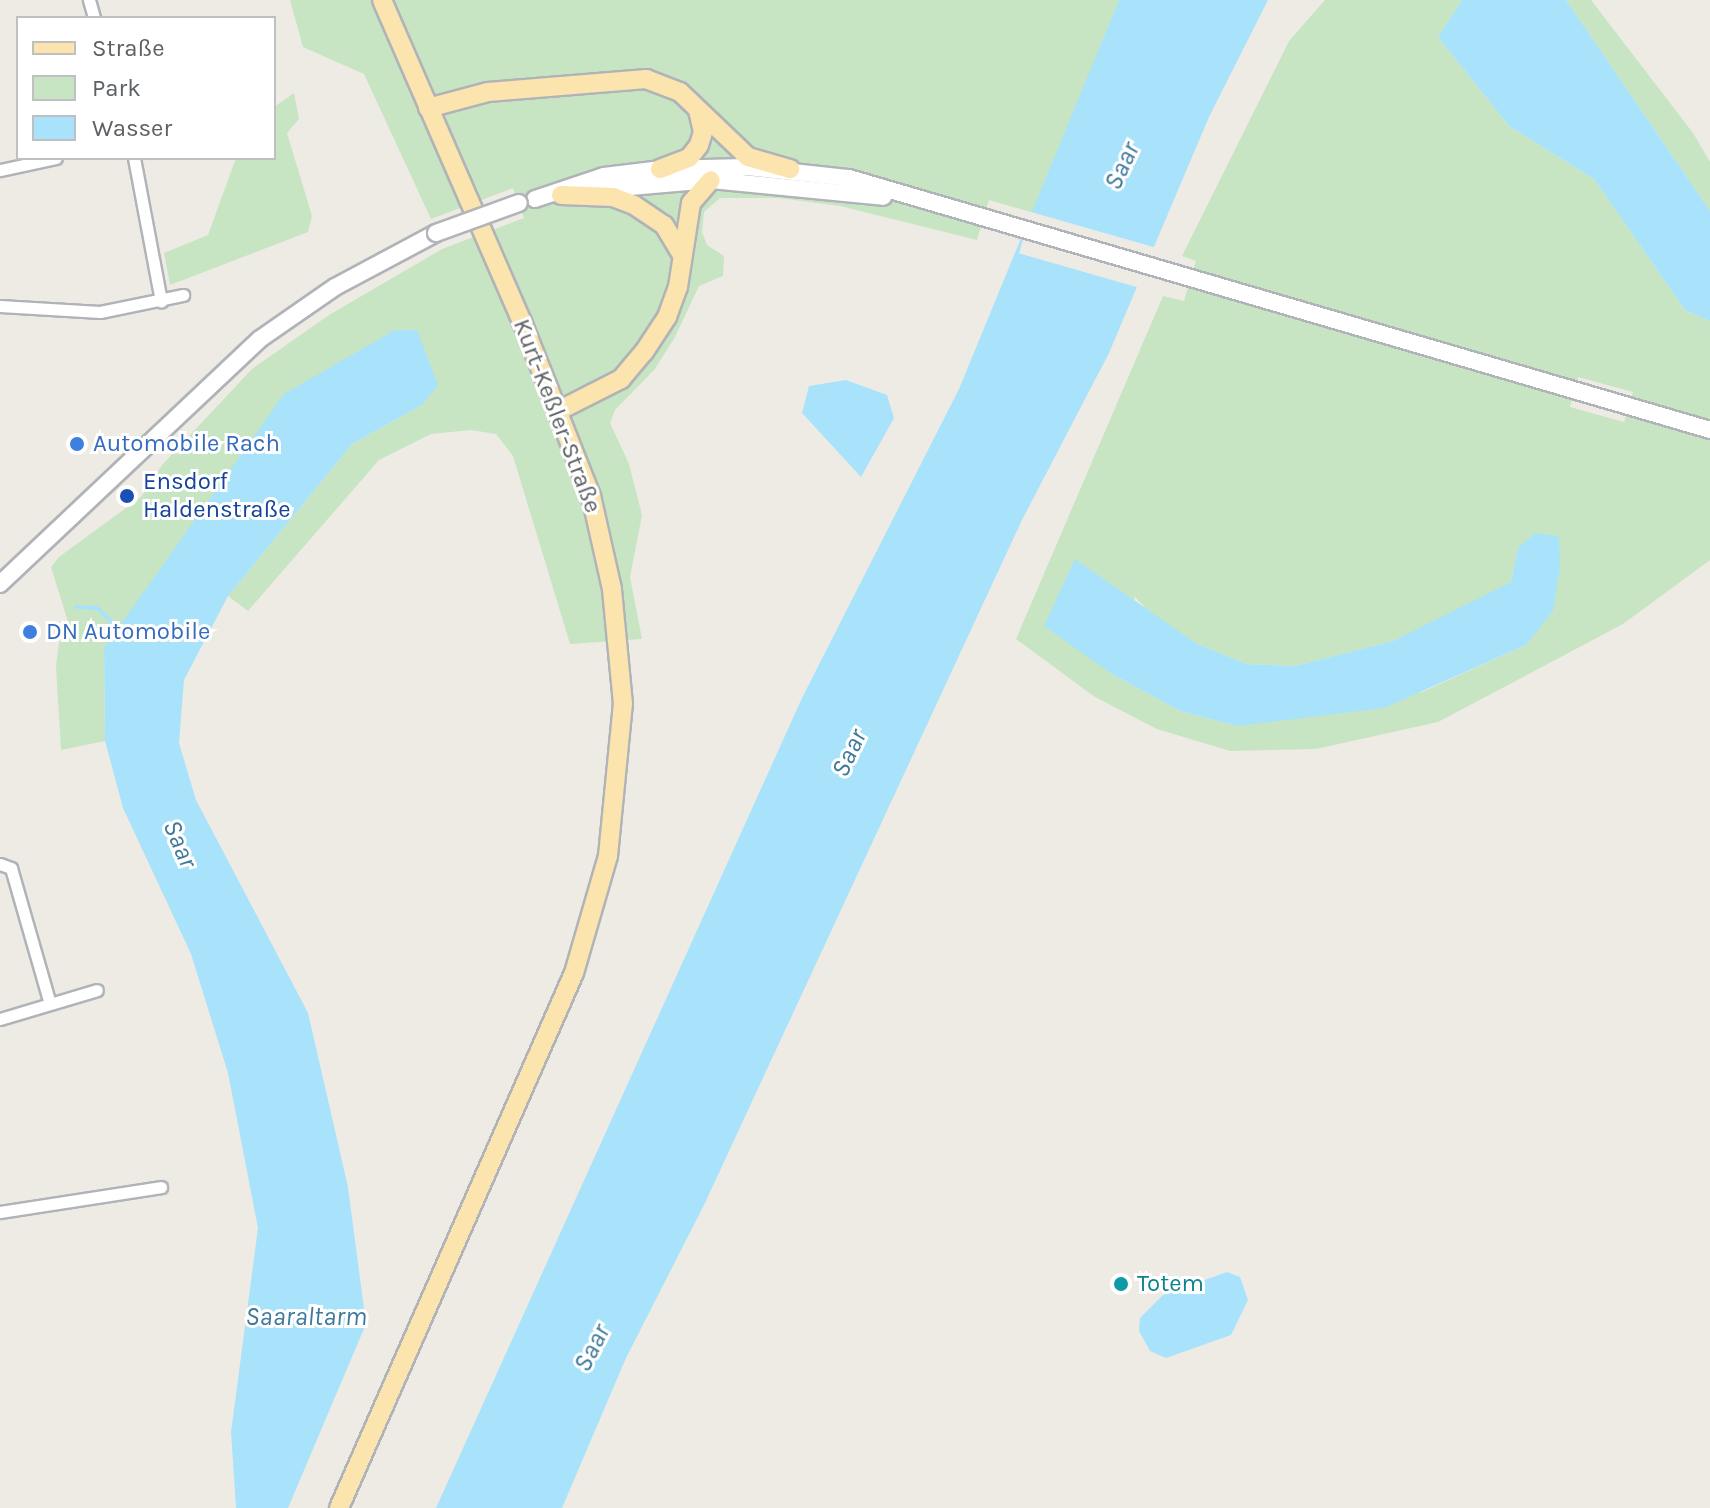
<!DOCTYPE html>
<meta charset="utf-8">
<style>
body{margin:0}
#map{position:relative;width:1710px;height:1508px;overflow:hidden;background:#eeebe5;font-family:Karla,sans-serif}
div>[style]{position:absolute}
.green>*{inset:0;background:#c7e5c2}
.water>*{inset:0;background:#a8e3fb}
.pier>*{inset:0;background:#eeebe5;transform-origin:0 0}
.stream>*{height:4px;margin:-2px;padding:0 2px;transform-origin:2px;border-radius:2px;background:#a8e3fb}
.roads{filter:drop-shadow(2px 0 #b0b3b7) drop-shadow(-2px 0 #b0b3b7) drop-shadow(0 2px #b0b3b7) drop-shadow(0 -2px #b0b3b7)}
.minor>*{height:11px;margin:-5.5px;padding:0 5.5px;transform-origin:5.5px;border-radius:5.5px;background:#fff}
.secondary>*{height:16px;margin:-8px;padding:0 8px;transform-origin:8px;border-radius:8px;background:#fff}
.primary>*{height:18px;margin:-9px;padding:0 9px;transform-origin:9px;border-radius:9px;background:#fbe4ad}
.bridges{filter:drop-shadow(2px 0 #b1b5b9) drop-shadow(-2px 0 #b1b5b9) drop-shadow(0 2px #b1b5b9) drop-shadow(0 -2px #b1b5b9)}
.secondary-bridge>*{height:16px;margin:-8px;padding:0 8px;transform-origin:8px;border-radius:8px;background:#fff}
.dots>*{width:22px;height:22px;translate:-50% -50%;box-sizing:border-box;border:4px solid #fff;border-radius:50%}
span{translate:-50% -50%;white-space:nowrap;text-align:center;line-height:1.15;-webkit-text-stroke:6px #fff;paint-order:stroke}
.street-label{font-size:24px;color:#5d6165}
.shop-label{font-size:24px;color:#366cbe}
.left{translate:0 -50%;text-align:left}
.transit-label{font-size:24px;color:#164399}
.culture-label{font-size:24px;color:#0d838f}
.water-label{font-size:26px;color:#3f799b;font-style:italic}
.legend{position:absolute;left:16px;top:16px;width:260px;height:144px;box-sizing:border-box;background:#fff;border:2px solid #bec0c1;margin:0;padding:10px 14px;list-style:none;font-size:24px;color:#5d6165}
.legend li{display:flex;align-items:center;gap:16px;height:40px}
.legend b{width:40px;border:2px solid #bec0c1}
</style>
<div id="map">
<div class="green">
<i style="clip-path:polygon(290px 0,1119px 0,1034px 213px,989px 200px,977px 240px,840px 206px,779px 198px,720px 198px,704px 212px,702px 232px,707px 245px,724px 256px,723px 276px,699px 286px,675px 337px,655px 369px,615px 410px,610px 423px,629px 464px,642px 515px,630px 577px,642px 639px,570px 644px,513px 456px,496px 434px,471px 430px,431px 434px,379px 460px,248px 611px,228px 596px,352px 444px,422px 405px,416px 330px,104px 648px,105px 741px,61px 750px,56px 666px,59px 643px,69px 625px,51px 567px,59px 557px,141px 497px,162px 465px,252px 369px,329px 315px,442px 249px,524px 218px,513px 188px,431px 219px,364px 74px,303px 47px)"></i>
<i style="clip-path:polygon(evenodd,1325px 0,1462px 0,1438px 37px,1509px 126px,1594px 179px,1685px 310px,1710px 321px,1710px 560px,1623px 624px,1438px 722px,1316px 749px,1230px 751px,1157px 729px,1095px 697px,1016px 639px,1163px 296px,1184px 301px,1196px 261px,1182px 256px,1289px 41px,1325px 0,1578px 377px,1633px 392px,1624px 422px,1570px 407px,1578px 377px,1325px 0,1518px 548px,1526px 645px,1422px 692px,1237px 726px,1180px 711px,1112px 674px,1135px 597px,1159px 622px,1197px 644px,1247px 664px,1295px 666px,1393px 641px,1450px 615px,1511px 582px,1518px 548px)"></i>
<i style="clip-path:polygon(1566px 0,1591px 0,1693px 133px,1710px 162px,1710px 211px)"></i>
<i style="clip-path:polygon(294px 93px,299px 119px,287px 133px,312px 216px,308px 232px,170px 285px,164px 253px,208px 235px,236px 158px,274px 158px,274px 107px)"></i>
</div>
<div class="water">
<i style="clip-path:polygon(1119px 0,1268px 0,1209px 117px,1109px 353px,1022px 520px,704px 1205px,626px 1358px,562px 1508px,436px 1508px,802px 698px,959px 389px)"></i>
<i style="clip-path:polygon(1462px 0,1566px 0,1710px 211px,1710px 321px,1685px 310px,1594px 179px,1509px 126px,1438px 37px)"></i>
<i style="clip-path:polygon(395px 330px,417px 330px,438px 385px,422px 405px,352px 444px,228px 596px,184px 680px,179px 743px,196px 800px,308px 1013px,348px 1187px,366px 1324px,288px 1508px,236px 1508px,231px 1432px,258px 1228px,228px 1073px,191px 954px,123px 808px,105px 741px,104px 648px,284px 394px)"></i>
<i style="clip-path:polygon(846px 380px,887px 395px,894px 418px,861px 477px,802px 413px,809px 386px)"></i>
<i style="clip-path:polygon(1535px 533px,1559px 536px,1560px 568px,1553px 611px,1526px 645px,1384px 708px,1237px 726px,1180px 711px,1112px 674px,1044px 626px,1075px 559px,1197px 644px,1247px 664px,1295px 666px,1393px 641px,1511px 582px,1518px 548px)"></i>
<i style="clip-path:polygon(1227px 1272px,1240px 1277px,1248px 1300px,1231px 1335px,1166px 1358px,1150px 1351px,1139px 1331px,1140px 1318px,1163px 1295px)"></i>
</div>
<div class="pier">
<i style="left:1031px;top:212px;width:131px;height:43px;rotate:16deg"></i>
</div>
<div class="stream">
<i style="left:76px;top:607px;width:21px;rotate:3deg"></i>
<i style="left:97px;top:608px;width:33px;rotate:43deg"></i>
</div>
<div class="roads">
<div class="minor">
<i style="left:89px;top:0;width:19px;rotate:74deg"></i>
<i style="left:134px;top:158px;width:146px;rotate:79.3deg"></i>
<i style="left:0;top:170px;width:57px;rotate:-12.1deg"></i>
<i style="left:0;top:306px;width:100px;rotate:3.4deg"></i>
<i style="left:100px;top:312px;width:85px;rotate:-11.6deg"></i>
<i style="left:0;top:864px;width:12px;rotate:20deg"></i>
<i style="left:11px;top:868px;width:141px;rotate:74deg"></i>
<i style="left:0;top:1019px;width:101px;rotate:-16.6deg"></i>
<i style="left:0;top:1212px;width:163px;rotate:-8.8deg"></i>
</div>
<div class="secondary">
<i style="left:584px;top:191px;width:127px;rotate:-5deg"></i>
<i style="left:711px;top:180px;width:173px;rotate:5.6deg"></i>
<i style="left:535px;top:199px;width:73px;rotate:-18.4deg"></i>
<i style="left:604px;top:176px;width:56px;rotate:-7.1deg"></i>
<i style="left:660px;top:169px;width:87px;rotate:-1.3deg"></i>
<i style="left:747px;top:167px;width:103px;rotate:6.2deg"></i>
<i style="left:849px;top:178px;width:897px;rotate:16.31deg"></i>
<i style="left:0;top:584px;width:357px;rotate:-43.3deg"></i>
<i style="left:260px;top:339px;width:91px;rotate:-34.7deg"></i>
<i style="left:335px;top:287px;width:115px;rotate:-28.1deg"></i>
</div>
<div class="primary">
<i style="left:428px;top:108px;width:62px;rotate:-14.9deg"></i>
<i style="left:488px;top:92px;width:159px;rotate:-4.7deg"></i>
<i style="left:646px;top:79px;width:36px;rotate:21deg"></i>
<i style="left:680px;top:92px;width:94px;rotate:43.7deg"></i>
<i style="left:748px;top:157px;width:44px;rotate:15.9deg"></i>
<i style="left:660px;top:169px;width:31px;rotate:-21deg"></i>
<i style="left:689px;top:158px;width:16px;rotate:-52deg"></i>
<i style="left:699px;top:145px;width:14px;rotate:-73deg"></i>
<i style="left:703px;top:132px;width:23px;rotate:-103deg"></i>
<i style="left:561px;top:195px;width:52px;rotate:2.2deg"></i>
<i style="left:613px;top:197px;width:22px;rotate:21deg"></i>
<i style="left:634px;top:205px;width:36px;rotate:34deg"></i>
<i style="left:664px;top:225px;width:33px;rotate:59deg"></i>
<i style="left:558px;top:411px;width:71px;rotate:-26.9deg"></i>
<i style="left:621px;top:379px;width:35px;rotate:-50deg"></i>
<i style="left:644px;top:352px;width:42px;rotate:-56.7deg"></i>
<i style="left:667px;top:317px;width:32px;rotate:-70deg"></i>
<i style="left:678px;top:287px;width:85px;rotate:-81.2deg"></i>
<i style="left:691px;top:203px;width:30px;rotate:-49deg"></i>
<i style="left:339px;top:1508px;width:584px;rotate:-66.29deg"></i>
<i style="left:574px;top:973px;width:122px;rotate:-73.8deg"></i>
<i style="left:608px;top:856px;width:153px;rotate:-84.4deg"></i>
<i style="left:623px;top:704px;width:116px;rotate:-95.5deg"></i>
<i style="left:612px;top:589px;width:95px;rotate:-102.7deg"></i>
<i style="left:591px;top:496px;width:187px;rotate:-111.6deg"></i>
<i style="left:522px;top:322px;width:351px;rotate:-113.5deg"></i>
</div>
</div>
<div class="bridges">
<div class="secondary-bridge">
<i style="left:436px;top:233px;width:88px;rotate:-19.9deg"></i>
</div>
</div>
<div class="dots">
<i style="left:77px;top:444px;background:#3f7fe0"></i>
<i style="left:127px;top:496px;background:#1a4fb4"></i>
<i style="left:30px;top:632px;background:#3f7fe0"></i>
<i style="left:1121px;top:1284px;background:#0f9aa8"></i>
</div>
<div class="street-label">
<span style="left:557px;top:416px;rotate:69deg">Kurt-Keßler-Straße</span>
</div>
<div class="shop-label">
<span class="left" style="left:93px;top:444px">Automobile Rach</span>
<span class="left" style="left:46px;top:632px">DN Automobile</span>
</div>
<div class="transit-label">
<span class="left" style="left:143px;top:496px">Ensdorf<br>Haldenstraße</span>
</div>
<div class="culture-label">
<span class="left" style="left:1137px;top:1284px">Totem</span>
</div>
<div class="water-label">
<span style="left:1122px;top:166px;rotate:-65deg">Saar</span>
<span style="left:849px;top:753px;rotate:-65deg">Saar</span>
<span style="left:180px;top:844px;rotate:67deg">Saar</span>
<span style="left:306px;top:1317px">Saaraltarm</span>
<span style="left:592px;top:1348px;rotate:-63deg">Saar</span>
</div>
<ul class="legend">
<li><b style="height:10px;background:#fbe4ad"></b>Straße</li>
<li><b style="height:22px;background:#c7e5c2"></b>Park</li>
<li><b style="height:22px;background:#a8e3fb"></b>Wasser</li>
</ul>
</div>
